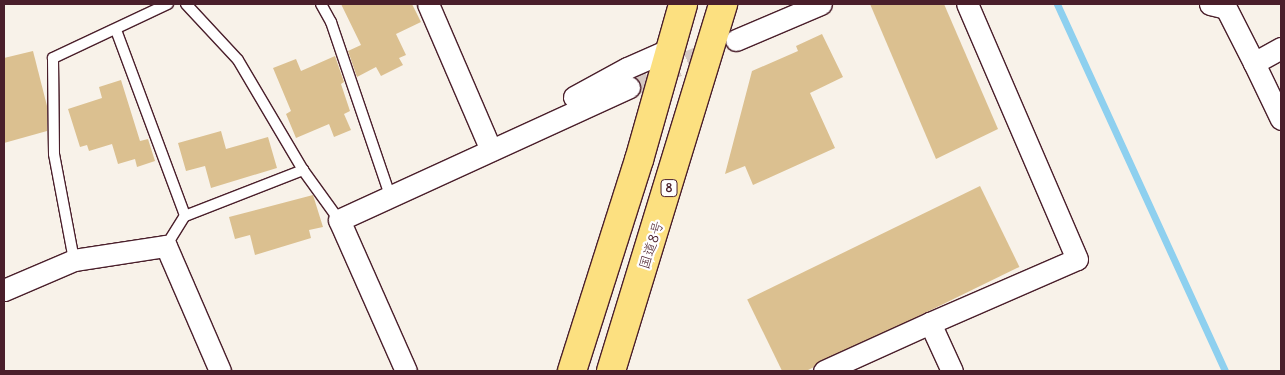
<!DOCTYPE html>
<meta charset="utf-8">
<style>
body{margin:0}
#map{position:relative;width:1285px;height:375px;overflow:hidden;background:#f8f2e9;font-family:Delius,"Klee One",sans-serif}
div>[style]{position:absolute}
.stream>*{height:7px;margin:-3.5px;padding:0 3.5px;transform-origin:3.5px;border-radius:3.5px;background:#8ed0ef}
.building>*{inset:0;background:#dbc090;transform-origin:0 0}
.minor-tunnel>*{height:21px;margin-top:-10.5px;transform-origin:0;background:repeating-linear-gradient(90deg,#d5c8c3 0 21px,transparent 0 32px)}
.roads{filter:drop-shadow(1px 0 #4a1f2b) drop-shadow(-1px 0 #4a1f2b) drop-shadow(0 1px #4a1f2b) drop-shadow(0 -1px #4a1f2b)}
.service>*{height:10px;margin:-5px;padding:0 5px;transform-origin:5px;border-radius:5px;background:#fff}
.minor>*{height:21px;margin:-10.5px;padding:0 10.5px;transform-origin:10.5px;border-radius:10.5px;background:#fff}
.trunk>*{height:28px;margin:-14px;padding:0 14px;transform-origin:14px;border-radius:14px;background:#fce080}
span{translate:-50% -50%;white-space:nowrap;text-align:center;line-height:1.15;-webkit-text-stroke:4.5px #fff;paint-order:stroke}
.shield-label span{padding:1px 4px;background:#fff;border:1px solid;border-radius:4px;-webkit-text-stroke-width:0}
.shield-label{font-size:12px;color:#4a1f2b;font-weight:700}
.street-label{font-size:14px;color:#4a1f2b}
.frame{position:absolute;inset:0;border:5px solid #4a1f2b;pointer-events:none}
</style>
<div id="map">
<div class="stream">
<i style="left:1057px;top:4px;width:404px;rotate:65.4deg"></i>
</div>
<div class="building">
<i style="clip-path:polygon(341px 4px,412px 4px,421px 22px,396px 34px,406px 55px,399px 58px,403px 65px,381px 76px,376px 67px,357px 77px,348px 51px,361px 45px)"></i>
<i style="clip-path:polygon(870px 4px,944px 4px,998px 129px,936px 159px)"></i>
<i style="clip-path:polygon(822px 34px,843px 77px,810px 93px,835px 148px,753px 185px,745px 166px,725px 174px,752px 71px,798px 51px,796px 46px)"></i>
<i style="clip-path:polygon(33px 51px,47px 106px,47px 131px,4px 143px,4px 58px)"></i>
<i style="clip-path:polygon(335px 56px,344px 82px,341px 84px,350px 111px,344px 114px,351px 130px,334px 137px,329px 124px,296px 138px,286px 114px,291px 111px,273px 68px,296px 59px,301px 71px)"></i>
<i style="clip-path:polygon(121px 80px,140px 141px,148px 139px,155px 161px,137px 167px,135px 159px,118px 164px,112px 144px,89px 151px,87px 145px,80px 147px,68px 109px,102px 98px,99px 87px)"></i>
<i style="clip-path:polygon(221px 131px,226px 149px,268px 137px,277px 168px,211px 188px,205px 166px,186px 171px,178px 143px)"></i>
<i style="left:980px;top:186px;width:90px;height:259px;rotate:64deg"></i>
<i style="clip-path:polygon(313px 195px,323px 227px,309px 230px,311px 238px,255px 255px,250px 235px,235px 239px,229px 217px)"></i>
</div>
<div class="minor-tunnel">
<i style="left:629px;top:87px;width:97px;rotate:-23.7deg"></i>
</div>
<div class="roads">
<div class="service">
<i style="left:186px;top:4px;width:76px;rotate:47.1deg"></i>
<i style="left:238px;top:60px;width:128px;rotate:59.4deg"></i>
<i style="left:321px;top:4px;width:21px;rotate:61deg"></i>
<i style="left:331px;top:22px;width:186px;rotate:71.2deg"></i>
<i style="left:116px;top:30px;width:198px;rotate:69.6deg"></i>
<i style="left:166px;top:246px;width:36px;rotate:-58deg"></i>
<i style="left:185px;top:216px;width:127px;rotate:-21.3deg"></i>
<i style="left:303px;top:170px;width:62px;rotate:54.2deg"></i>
<i style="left:74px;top:260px;width:108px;rotate:-100.7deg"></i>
<i style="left:54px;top:154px;width:96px;rotate:-90.6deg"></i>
<i style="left:53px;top:58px;width:127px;rotate:-25.2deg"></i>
</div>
<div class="minor">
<i style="left:428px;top:4px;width:159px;rotate:66.7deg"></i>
<i style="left:1210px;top:4px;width:16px;rotate:14deg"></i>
<i style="left:1226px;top:8px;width:62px;rotate:63deg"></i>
<i style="left:736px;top:40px;width:92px;rotate:-23deg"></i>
<i style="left:1281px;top:48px;width:31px;rotate:151deg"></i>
<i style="left:1254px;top:63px;width:62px;rotate:64.3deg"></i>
<i style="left:574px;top:97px;width:60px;rotate:-28.7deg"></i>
<i style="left:627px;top:68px;width:47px;rotate:-23.8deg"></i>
<i style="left:4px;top:290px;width:76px;rotate:-23.2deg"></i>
<i style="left:74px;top:260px;width:93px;rotate:-8.7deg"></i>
<i style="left:166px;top:246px;width:136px;rotate:66.6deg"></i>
<i style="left:406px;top:371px;width:165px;rotate:-113.9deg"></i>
<i style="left:339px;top:220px;width:319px;rotate:-24.6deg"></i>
<i style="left:824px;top:371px;width:116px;rotate:-24.4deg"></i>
<i style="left:952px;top:371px;width:53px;rotate:-114.6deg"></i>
<i style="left:930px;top:323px;width:160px;rotate:-23.5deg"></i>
<i style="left:1077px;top:259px;width:278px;rotate:-113.3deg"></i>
</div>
<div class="trunk">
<i style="left:572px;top:371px;width:221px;rotate:-72.4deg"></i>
<i style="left:639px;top:160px;width:162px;rotate:-74.2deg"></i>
<i style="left:611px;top:371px;width:384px;rotate:-73deg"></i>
</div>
</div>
<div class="shield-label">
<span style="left:669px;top:188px">8</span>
</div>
<div class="street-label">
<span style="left:651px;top:245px;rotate:-72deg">国道8号</span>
</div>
<div class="frame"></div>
</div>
